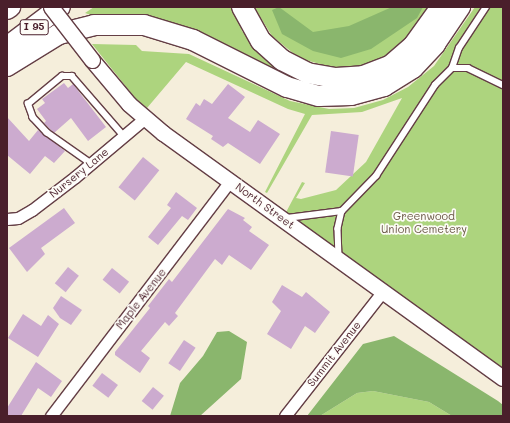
<!DOCTYPE html>
<style>
body{margin:0}
#map{position:relative;width:510px;height:423px;overflow:hidden;background:#f5eedb;font-family:Mali,sans-serif}
div>[style]{position:absolute}
.green>*{inset:0;background:#add47e}
.forest>*{inset:0;background:#8ab66d}
.building>*{inset:0;background:#ccabcf;transform-origin:0 0}
.roads{filter:drop-shadow(1px 0 #643e45) drop-shadow(-1px 0 #643e45) drop-shadow(0 1px #643e45) drop-shadow(0 -1px #643e45)}
.lane>*{height:5.5px;margin:-2.75px;padding:0 2.75px;transform-origin:2.75px;border-radius:2.75px;background:#fff}
.street>*{height:11px;margin:-5.5px;padding:0 5.5px;transform-origin:5.5px;border-radius:5.5px;background:#fff}
.secondary>*{height:15px;margin:-7.5px;padding:0 7.5px;transform-origin:7.5px;border-radius:7.5px;background:#fff}
.highway>*{height:20px;margin:-10px;padding:0 10px;transform-origin:10px;border-radius:10px;background:#fff}
.bridges{filter:drop-shadow(1px 0 #643e45) drop-shadow(-1px 0 #643e45) drop-shadow(0 1px #643e45) drop-shadow(0 -1px #643e45)}
.secondary-bridge>*{height:15px;margin:-7.5px;padding:0 7.5px;transform-origin:7.5px;border-radius:7.5px;background:#fff}
span{translate:-50% -50%;white-space:nowrap;text-align:center;line-height:1.15;-webkit-text-stroke:3.5px #fdfcf7;paint-order:stroke}
.shield-label span{padding:1px 3px;background:#fdfcf7;border:1px solid;border-radius:3px;-webkit-text-stroke-width:0}
.shield-label{font-size:10px;color:#4a1f2b;font-weight:700}
.street-label{font-size:11px;color:#4a1f2b}
.park-label{font-size:11px;color:#685544}
.frame{position:absolute;inset:0;border:8px solid #4a1f2b;pointer-events:none}
</style>
<div id="map">
<div class="green">
<i style="clip-path:polygon(94px 7px,235px 7px,242px 31px,268px 61px,300px 80px,341px 87px,317px 90px,85px 13px)"></i>
<i style="clip-path:polygon(254px 7px,431px 7px,407px 45px,362px 67px,330px 67px,299px 58px,272px 36px)"></i>
<i style="clip-path:polygon(475px 7px,503px 7px,503px 379px,283px 218px,302px 182px,305px 183px,296px 198px,301px 199px,336px 190px,366px 162px,402px 98px,362px 112px,312px 115px,267px 193px,265px 192px,305px 114px,288px 109px,186px 62px,147px 108px,135px 98px,92px 44px,136px 45px,142px 51px,189px 54px,290px 101px,329px 109px,354px 108px,383px 100px,408px 87px,434px 66px)"></i>
<i style="clip-path:polygon(373px 391px,429px 402px,452px 416px,320px 416px,357px 393px)"></i>
</div>
<div class="forest">
<i style="clip-path:polygon(279px 7px,313px 32px,349px 26px,392px 7px,423px 7px,417px 18px,371px 49px,341px 58px,313px 51px,282px 34px,272px 10px)"></i>
<i style="clip-path:polygon(229px 331px,247px 342px,241px 379px,200px 416px,170px 416px,180px 383px,203px 356px,217px 332px)"></i>
<i style="clip-path:polygon(394px 336px,498px 401px,503px 405px,503px 416px,452px 416px,429px 402px,373px 391px,357px 393px,320px 416px,307px 416px,363px 344px)"></i>
</div>
<div class="building">
<i style="clip-path:polygon(64px 83px,68px 88px,73px 84px,106px 127px,88px 141px,71px 118px,54px 133px,44px 123px,46px 121px,37px 109px,45px 103px,42px 99px)"></i>
<i style="clip-path:polygon(228px 84px,245px 97px,228px 118px,250px 132px,258px 120px,280px 134px,260px 164px,228px 143px,223px 147px,211px 139px,213px 136px,186px 119px,196px 103px,200px 106px,204px 99px,212px 104px)"></i>
<i style="clip-path:polygon(7px 117px,29px 141px,38px 130px,65px 151px,54px 163px,45px 156px,30px 174px,7px 155px)"></i>
<i style="left:331px;top:131px;width:28px;height:42px;rotate:8deg"></i>
<i style="left:143px;top:157px;width:21px;height:39px;rotate:39deg"></i>
<i style="clip-path:polygon(176px 192px,197px 208px,188px 220px,182px 216px,158px 245px,148px 237px,171px 208px,167px 205px)"></i>
<i style="clip-path:polygon(64px 208px,75px 223px,41px 248px,45px 254px,27px 272px,9px 248px)"></i>
<i style="clip-path:polygon(228px 209px,245px 218px,243px 220px,252px 227px,249px 231px,269px 245px,251px 270px,229px 255px,222px 265px,215px 259px,175px 313px,178px 316px,169px 326px,165px 322px,141px 351px,150px 358px,140px 373px,115px 355px,115px 352px,150px 308px,148px 306px,169px 279px,172px 282px)"></i>
<i style="left:68px;top:267px;width:14px;height:21px;rotate:39deg"></i>
<i style="left:112px;top:268px;width:22px;height:15px;rotate:39deg"></i>
<i style="clip-path:polygon(282px 285px,302px 297px,306px 292px,330px 312px,315px 333px,305px 326px,291px 349px,267px 334px,281px 311px,272px 302px)"></i>
<i style="clip-path:polygon(61px 296px,82px 310px,71px 325px,60px 318px,53px 308px)"></i>
<i style="clip-path:polygon(23px 314px,41px 326px,48px 315px,59px 324px,38px 357px,8px 338px)"></i>
<i style="left:184px;top:340px;width:14px;height:28px;rotate:34deg"></i>
<i style="clip-path:polygon(36px 362px,62px 381px,51px 397px,38px 388px,21px 416px,7px 416px,7px 408px)"></i>
<i style="left:102px;top:373px;width:20px;height:16px;rotate:37deg"></i>
<i style="left:153px;top:387px;width:14px;height:18px;rotate:39deg"></i>
</div>
<div class="roads">
<div class="lane">
<i style="left:452px;top:68px;width:21px;rotate:-71deg"></i>
<i style="left:459px;top:48px;width:49px;rotate:-56.6deg"></i>
<i style="left:91px;top:164px;width:54px;rotate:-144.8deg"></i>
<i style="left:47px;top:133px;width:21px;rotate:-133deg"></i>
<i style="left:33px;top:118px;width:15px;rotate:-110deg"></i>
<i style="left:28px;top:104px;width:44px;rotate:-39.5deg"></i>
<i style="left:62px;top:76px;width:10px"></i>
<i style="left:72px;top:76px;width:79px;rotate:49.1deg"></i>
<i style="left:342px;top:211px;width:49px;rotate:-45.8deg"></i>
<i style="left:376px;top:176px;width:108px;rotate:-57deg"></i>
<i style="left:435px;top:85px;width:24px;rotate:-45deg"></i>
<i style="left:452px;top:68px;width:16px"></i>
<i style="left:468px;top:68px;width:39px;rotate:26deg"></i>
<i style="left:287px;top:218px;width:55px;rotate:-7.3deg"></i>
<i style="left:342px;top:211px;width:18px;rotate:103deg"></i>
<i style="left:338px;top:229px;width:28px;rotate:88deg"></i>
</div>
<div class="street">
<i style="left:7px;top:219px;width:11px;rotate:-5deg"></i>
<i style="left:18px;top:218px;width:16px;rotate:-30deg"></i>
<i style="left:32px;top:210px;width:54px;rotate:-37.5deg"></i>
<i style="left:75px;top:177px;width:92px;rotate:-40.1deg"></i>
<i style="left:51px;top:416px;width:295px;rotate:-52.7deg"></i>
<i style="left:285px;top:416px;width:159px;rotate:-51.9deg"></i>
</div>
<div class="secondary">
<i style="left:92px;top:60px;width:57px;rotate:49.9deg"></i>
<i style="left:129px;top:104px;width:45px;rotate:40.5deg"></i>
<i style="left:163px;top:133px;width:419px;rotate:35.8deg"></i>
</div>
<div class="highway">
<i style="left:242px;top:7px;width:39px;rotate:61deg"></i>
<i style="left:261px;top:41px;width:28px;rotate:42deg"></i>
<i style="left:282px;top:60px;width:28px;rotate:27deg"></i>
<i style="left:307px;top:73px;width:29px;rotate:10deg"></i>
<i style="left:336px;top:78px;width:27px;rotate:-4deg"></i>
<i style="left:363px;top:76px;width:30px;rotate:-21deg"></i>
<i style="left:391px;top:65px;width:29px;rotate:-41deg"></i>
<i style="left:413px;top:46px;width:48px;rotate:-54.3deg"></i>
<i style="left:7px;top:9px;width:4px;rotate:-34deg"></i>
<i style="left:7px;top:47px;width:66px;rotate:-37deg"></i>
<i style="left:7px;top:66px;width:61px;rotate:-31.6deg"></i>
<i style="left:59px;top:34px;width:36px;rotate:-14deg"></i>
<i style="left:94px;top:25px;width:50px"></i>
<i style="left:144px;top:25px;width:51px;rotate:17deg"></i>
<i style="left:193px;top:40px;width:105px;rotate:26.6deg"></i>
<i style="left:287px;top:87px;width:33px;rotate:16deg"></i>
<i style="left:319px;top:96px;width:32px;rotate:-2deg"></i>
<i style="left:351px;top:95px;width:34px;rotate:-15deg"></i>
<i style="left:384px;top:86px;width:34px;rotate:-32deg"></i>
<i style="left:413px;top:68px;width:33px;rotate:-47deg"></i>
<i style="left:435px;top:44px;width:45px;rotate:-56deg"></i>
</div>
</div>
<div class="bridges">
<div class="secondary-bridge">
<i style="left:51px;top:7px;width:67px;rotate:52.3deg"></i>
</div>
</div>
<div class="shield-label">
<span style="left:34px;top:27px">I 95</span>
</div>
<div class="street-label">
<span style="left:79px;top:173px;rotate:-39deg">Nursery Lane</span>
<span style="left:265px;top:206px;rotate:36deg">North Street</span>
<span style="left:141px;top:299px;rotate:-52deg">Maple Avenue</span>
<span style="left:334px;top:354px;rotate:-52deg">Summit Avenue</span>
</div>
<div class="park-label">
<span style="left:424px;top:223px">Greenwood<br>Union Cemetery</span>
</div>
<div class="frame"></div>
</div>
